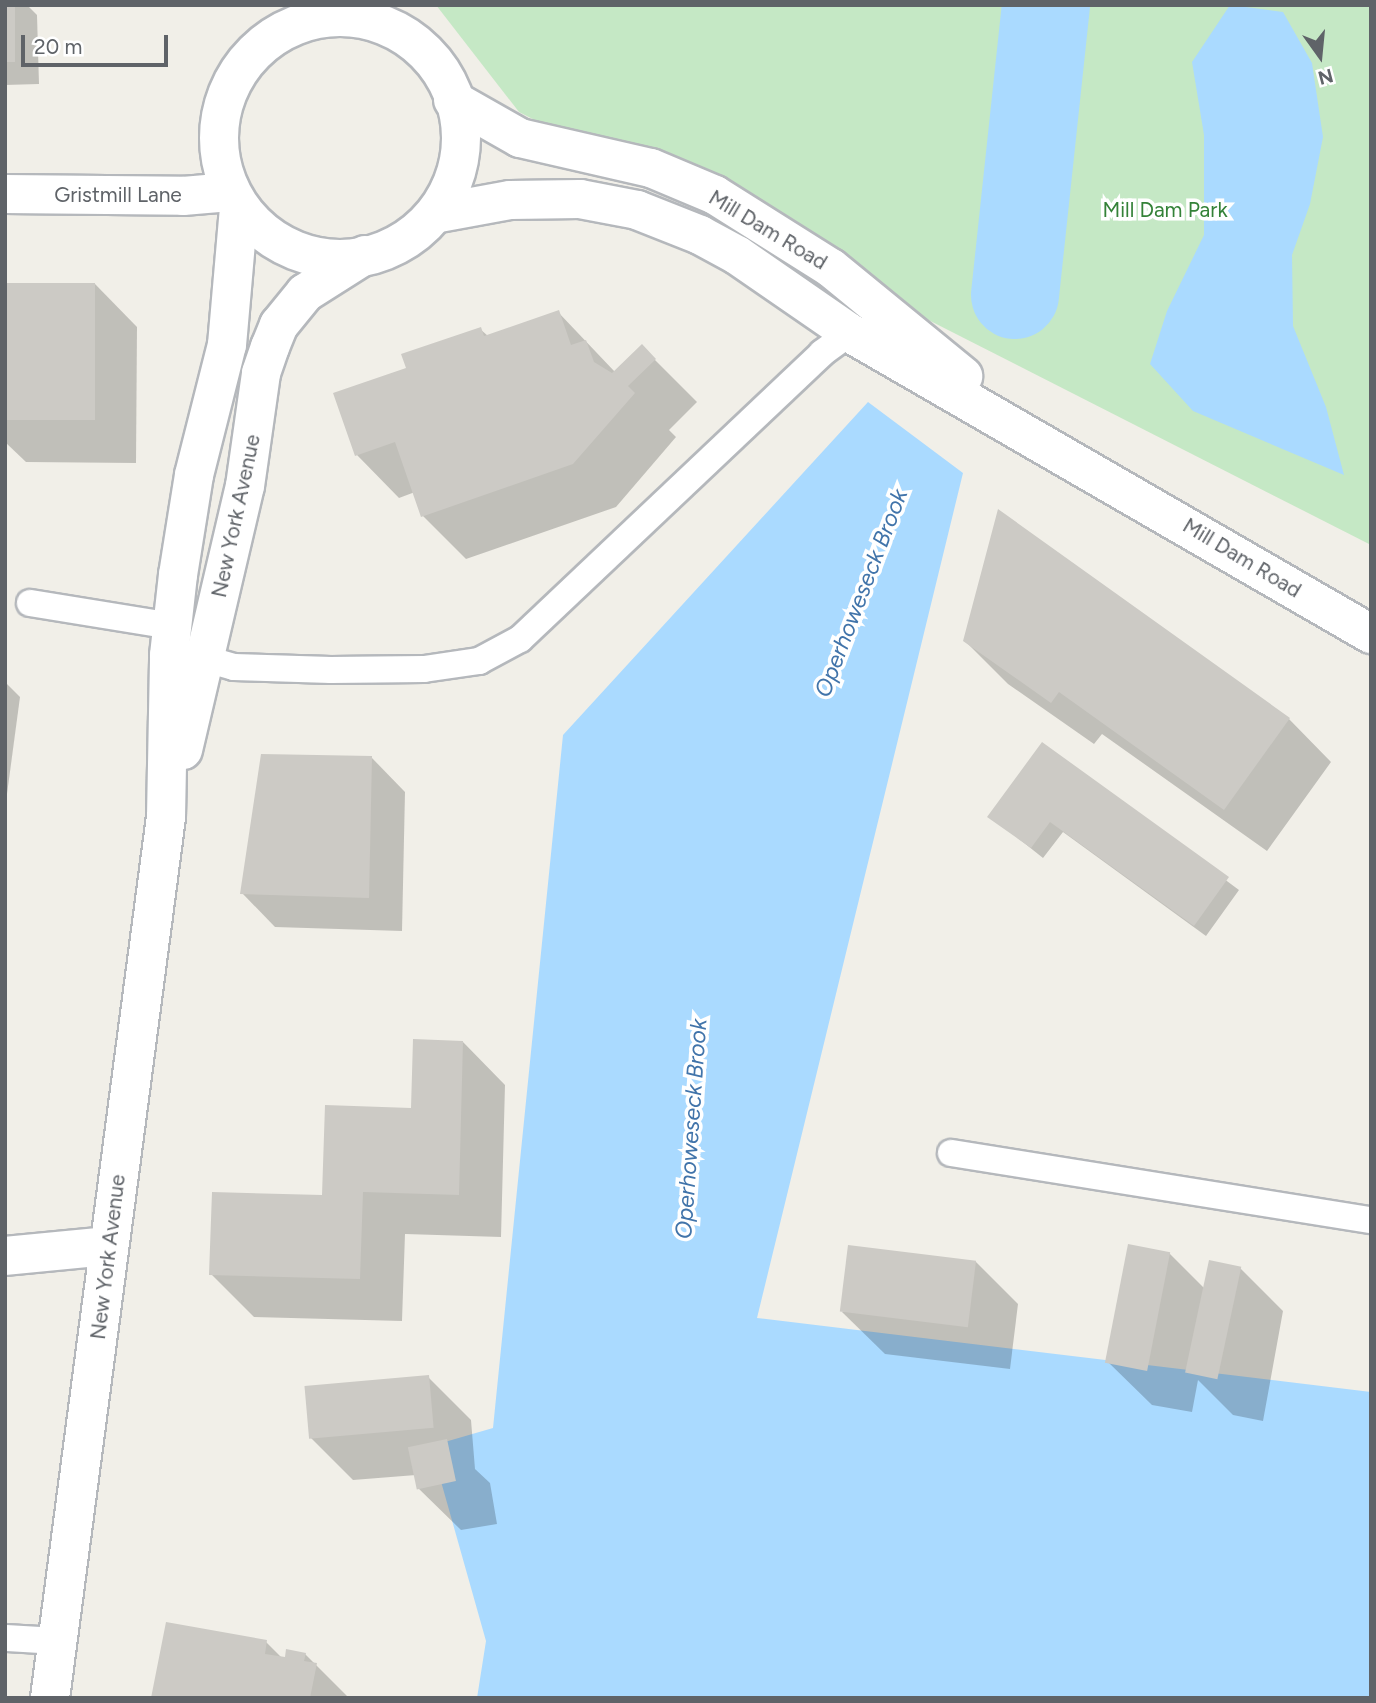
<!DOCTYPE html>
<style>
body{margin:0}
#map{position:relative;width:1376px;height:1703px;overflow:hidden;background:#f1efe8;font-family:Figtree,sans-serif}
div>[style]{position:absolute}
.green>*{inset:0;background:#c5e8c5}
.water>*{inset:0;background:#aadaff}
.shadow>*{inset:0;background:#0003}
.river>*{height:88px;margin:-44px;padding:0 44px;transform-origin:44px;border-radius:44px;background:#aadaff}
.building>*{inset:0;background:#cccac5;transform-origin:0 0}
.roads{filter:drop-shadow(2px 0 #b5b8bc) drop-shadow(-2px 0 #b5b8bc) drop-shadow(0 2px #b5b8bc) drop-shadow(0 -2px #b5b8bc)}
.service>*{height:26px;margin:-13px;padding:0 13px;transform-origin:13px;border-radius:13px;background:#fff}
.minor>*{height:38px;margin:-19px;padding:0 19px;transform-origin:19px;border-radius:19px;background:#fff}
.tertiary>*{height:38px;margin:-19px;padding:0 19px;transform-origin:19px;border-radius:19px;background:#fff}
.tertiary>.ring{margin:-19px;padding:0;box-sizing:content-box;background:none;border:38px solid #fff;border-radius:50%}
span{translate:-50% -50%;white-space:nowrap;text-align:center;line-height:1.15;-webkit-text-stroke:7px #fff;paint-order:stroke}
.street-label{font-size:21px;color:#5f6368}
.park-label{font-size:21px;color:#348238}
.water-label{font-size:23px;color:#4174aa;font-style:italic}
.frame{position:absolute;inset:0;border:7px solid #5f6368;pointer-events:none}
.north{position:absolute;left:1285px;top:21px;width:70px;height:70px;-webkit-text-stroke:5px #fff;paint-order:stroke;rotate:165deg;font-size:19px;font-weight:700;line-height:28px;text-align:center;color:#5f6368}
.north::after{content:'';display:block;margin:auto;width:24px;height:32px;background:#5f6368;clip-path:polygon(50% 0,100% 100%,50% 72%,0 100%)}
.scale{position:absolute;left:21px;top:35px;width:147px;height:32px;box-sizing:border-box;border:4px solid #5f6368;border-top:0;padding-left:9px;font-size:21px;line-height:24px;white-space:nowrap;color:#5f6368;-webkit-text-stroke:5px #fff;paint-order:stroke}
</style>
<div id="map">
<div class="green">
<i style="clip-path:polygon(436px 5px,1371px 5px,1371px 545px,519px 112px)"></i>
</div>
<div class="water">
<i style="clip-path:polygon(1230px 5px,1283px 12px,1312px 63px,1323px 137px,1310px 204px,1292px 255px,1293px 326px,1326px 407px,1344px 475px,1193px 411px,1150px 364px,1167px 311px,1204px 235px,1204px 135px,1192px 62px)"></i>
<i style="clip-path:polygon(868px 402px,963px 473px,757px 1318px,1371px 1392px,1371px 1698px,477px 1698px,486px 1641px,431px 1446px,493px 1428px,563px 735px)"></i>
</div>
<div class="shadow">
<i style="clip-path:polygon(5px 5px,27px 5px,37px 15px,39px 84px,5px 85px)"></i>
<i style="clip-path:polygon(5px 284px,95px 284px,137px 327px,136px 463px,26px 462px,5px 442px)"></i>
<i style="clip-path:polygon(558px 312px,615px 372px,642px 347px,697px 402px,669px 430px,676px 437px,616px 507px,466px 559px,423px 516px,415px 492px,399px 498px,357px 455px,409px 369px,480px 329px,488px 336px)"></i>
<i style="clip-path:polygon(965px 641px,1289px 719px,1331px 762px,1267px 851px,1102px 734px,1094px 744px,1008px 684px)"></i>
<i style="clip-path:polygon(5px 682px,20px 697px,5px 809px)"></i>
<i style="clip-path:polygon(1042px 744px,1239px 890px,1206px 936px,1063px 832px,1043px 858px,990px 816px)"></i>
<i style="clip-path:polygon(372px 758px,405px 792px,402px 931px,275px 927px,242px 893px)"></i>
<i style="clip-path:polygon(463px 1042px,505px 1085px,501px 1237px,405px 1234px,402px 1321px,254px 1317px,211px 1274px,324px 1197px,413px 1110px)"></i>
<i style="clip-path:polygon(1169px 1253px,1205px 1289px,1240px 1268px,1283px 1311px,1263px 1421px,1233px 1415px,1198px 1380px,1192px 1412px,1152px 1405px,1109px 1363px)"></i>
<i style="clip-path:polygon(975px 1261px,1018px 1304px,1010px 1369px,885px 1354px,842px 1312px)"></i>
<i style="clip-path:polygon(428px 1377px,471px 1420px,475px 1469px,490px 1483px,497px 1524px,461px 1530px,418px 1488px,416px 1475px,353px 1480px,310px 1437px)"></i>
<i style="clip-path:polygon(266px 1642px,282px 1658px,305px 1654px,349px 1698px,153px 1698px)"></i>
</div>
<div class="river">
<i style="left:1015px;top:295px;width:292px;rotate:-83.9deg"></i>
</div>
<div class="building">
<i style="left:5px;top:5px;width:10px;height:57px"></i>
<i style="left:5px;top:283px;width:90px;height:137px"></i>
<i style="clip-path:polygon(559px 310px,571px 345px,586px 340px,594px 362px,612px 373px,642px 344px,656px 359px,628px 386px,635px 393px,573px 464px,421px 517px,395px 442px,355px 456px,333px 393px,406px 368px,401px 354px,481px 327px,484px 336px)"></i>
<i style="clip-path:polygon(998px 509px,1290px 718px,1224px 810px,1059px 692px,1051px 703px,963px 641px)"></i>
<i style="clip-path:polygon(1042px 742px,1229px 877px,1194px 926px,1050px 822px,1031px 848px,987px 817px)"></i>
<i style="clip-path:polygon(261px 754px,372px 756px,369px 898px,240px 894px)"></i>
<i style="clip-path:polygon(413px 1039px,463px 1041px,459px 1195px,363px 1192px,360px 1279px,209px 1275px,212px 1192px,322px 1195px,325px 1105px,411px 1108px)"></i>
<i style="left:1128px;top:1244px;width:43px;height:121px;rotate:11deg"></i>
<i style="left:848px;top:1245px;width:129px;height:67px;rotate:7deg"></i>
<i style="left:1209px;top:1260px;width:33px;height:115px;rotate:12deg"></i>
<i style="left:429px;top:1375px;width:53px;height:125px;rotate:85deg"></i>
<i style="left:447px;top:1439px;width:43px;height:40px;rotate:78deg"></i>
<i style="clip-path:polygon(166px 1622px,267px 1640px,265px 1654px,285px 1657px,286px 1649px,306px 1653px,304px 1661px,317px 1663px,310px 1698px,151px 1698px)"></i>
</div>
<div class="roads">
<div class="service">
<i style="left:30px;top:603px;width:144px;rotate:9.2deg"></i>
<i style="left:206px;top:659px;width:29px;rotate:16deg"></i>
<i style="left:234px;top:667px;width:97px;rotate:1.8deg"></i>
<i style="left:331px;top:670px;width:93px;rotate:-0.6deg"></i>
<i style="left:424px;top:669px;width:56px;rotate:-8.3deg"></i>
<i style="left:479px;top:661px;width:47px;rotate:-28.2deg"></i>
<i style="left:520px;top:639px;width:416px;rotate:-43.4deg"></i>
<i style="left:822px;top:353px;width:34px;rotate:-36deg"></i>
<i style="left:951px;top:1153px;width:425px;rotate:9.1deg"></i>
<i style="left:5px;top:1638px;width:52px;rotate:3.3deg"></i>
</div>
<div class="minor">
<i style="left:5px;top:194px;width:178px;rotate:0.6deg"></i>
<i style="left:183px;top:196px;width:47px;rotate:-4.9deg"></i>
<i style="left:5px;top:1256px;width:104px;rotate:-5.5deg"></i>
</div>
<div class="tertiary">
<i class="ring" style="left:219px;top:17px;width:204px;height:204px"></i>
<i style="left:453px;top:100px;width:77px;rotate:29.6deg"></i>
<i style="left:520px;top:138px;width:134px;rotate:12.9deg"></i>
<i style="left:651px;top:168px;width:69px;rotate:22.9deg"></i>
<i style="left:715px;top:195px;width:137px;rotate:32.2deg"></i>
<i style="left:831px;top:268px;width:171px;rotate:39.3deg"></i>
<i style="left:439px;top:213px;width:72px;rotate:-10.4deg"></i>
<i style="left:510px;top:200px;width:70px;rotate:-0.8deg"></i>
<i style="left:580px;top:199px;width:58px;rotate:10.9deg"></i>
<i style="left:637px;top:210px;width:68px;rotate:21.6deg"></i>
<i style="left:700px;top:235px;width:42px;rotate:28.4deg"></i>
<i style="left:737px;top:255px;width:137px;rotate:34.6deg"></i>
<i style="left:850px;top:333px;width:602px;rotate:30.02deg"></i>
<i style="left:183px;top:750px;width:271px;rotate:-76.8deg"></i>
<i style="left:245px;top:486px;width:114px;rotate:-81.9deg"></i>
<i style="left:261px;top:373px;width:28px;rotate:-71deg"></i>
<i style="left:270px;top:347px;width:24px;rotate:-68deg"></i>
<i style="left:279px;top:325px;width:41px;rotate:-50.9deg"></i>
<i style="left:305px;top:293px;width:71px;rotate:-32.3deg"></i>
<i style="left:50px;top:1698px;width:889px;rotate:-82.5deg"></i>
<i style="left:166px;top:817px;width:162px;rotate:-88.9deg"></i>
<i style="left:169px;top:655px;width:81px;rotate:-83.6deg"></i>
<i style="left:178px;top:575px;width:101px;rotate:-80.9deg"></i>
<i style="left:194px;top:475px;width:134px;rotate:-75.8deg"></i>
<i style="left:227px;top:345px;width:137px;rotate:-85deg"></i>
</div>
</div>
<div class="street-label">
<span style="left:118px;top:195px">Gristmill Lane</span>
<span style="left:768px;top:230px;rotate:31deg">Mill Dam Road</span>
<span style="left:236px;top:516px;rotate:-78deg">New York Avenue</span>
<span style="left:1242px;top:558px;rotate:31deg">Mill Dam Road</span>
<span style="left:108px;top:1257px;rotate:-83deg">New York Avenue</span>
</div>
<div class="park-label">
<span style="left:1165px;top:210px">Mill Dam Park</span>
</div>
<div class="water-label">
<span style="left:861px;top:593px;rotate:-69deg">Operhoweseck Brook</span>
<span style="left:691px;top:1129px;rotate:-86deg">Operhoweseck Brook</span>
</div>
<div class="frame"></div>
<div class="north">N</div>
<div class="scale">20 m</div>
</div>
